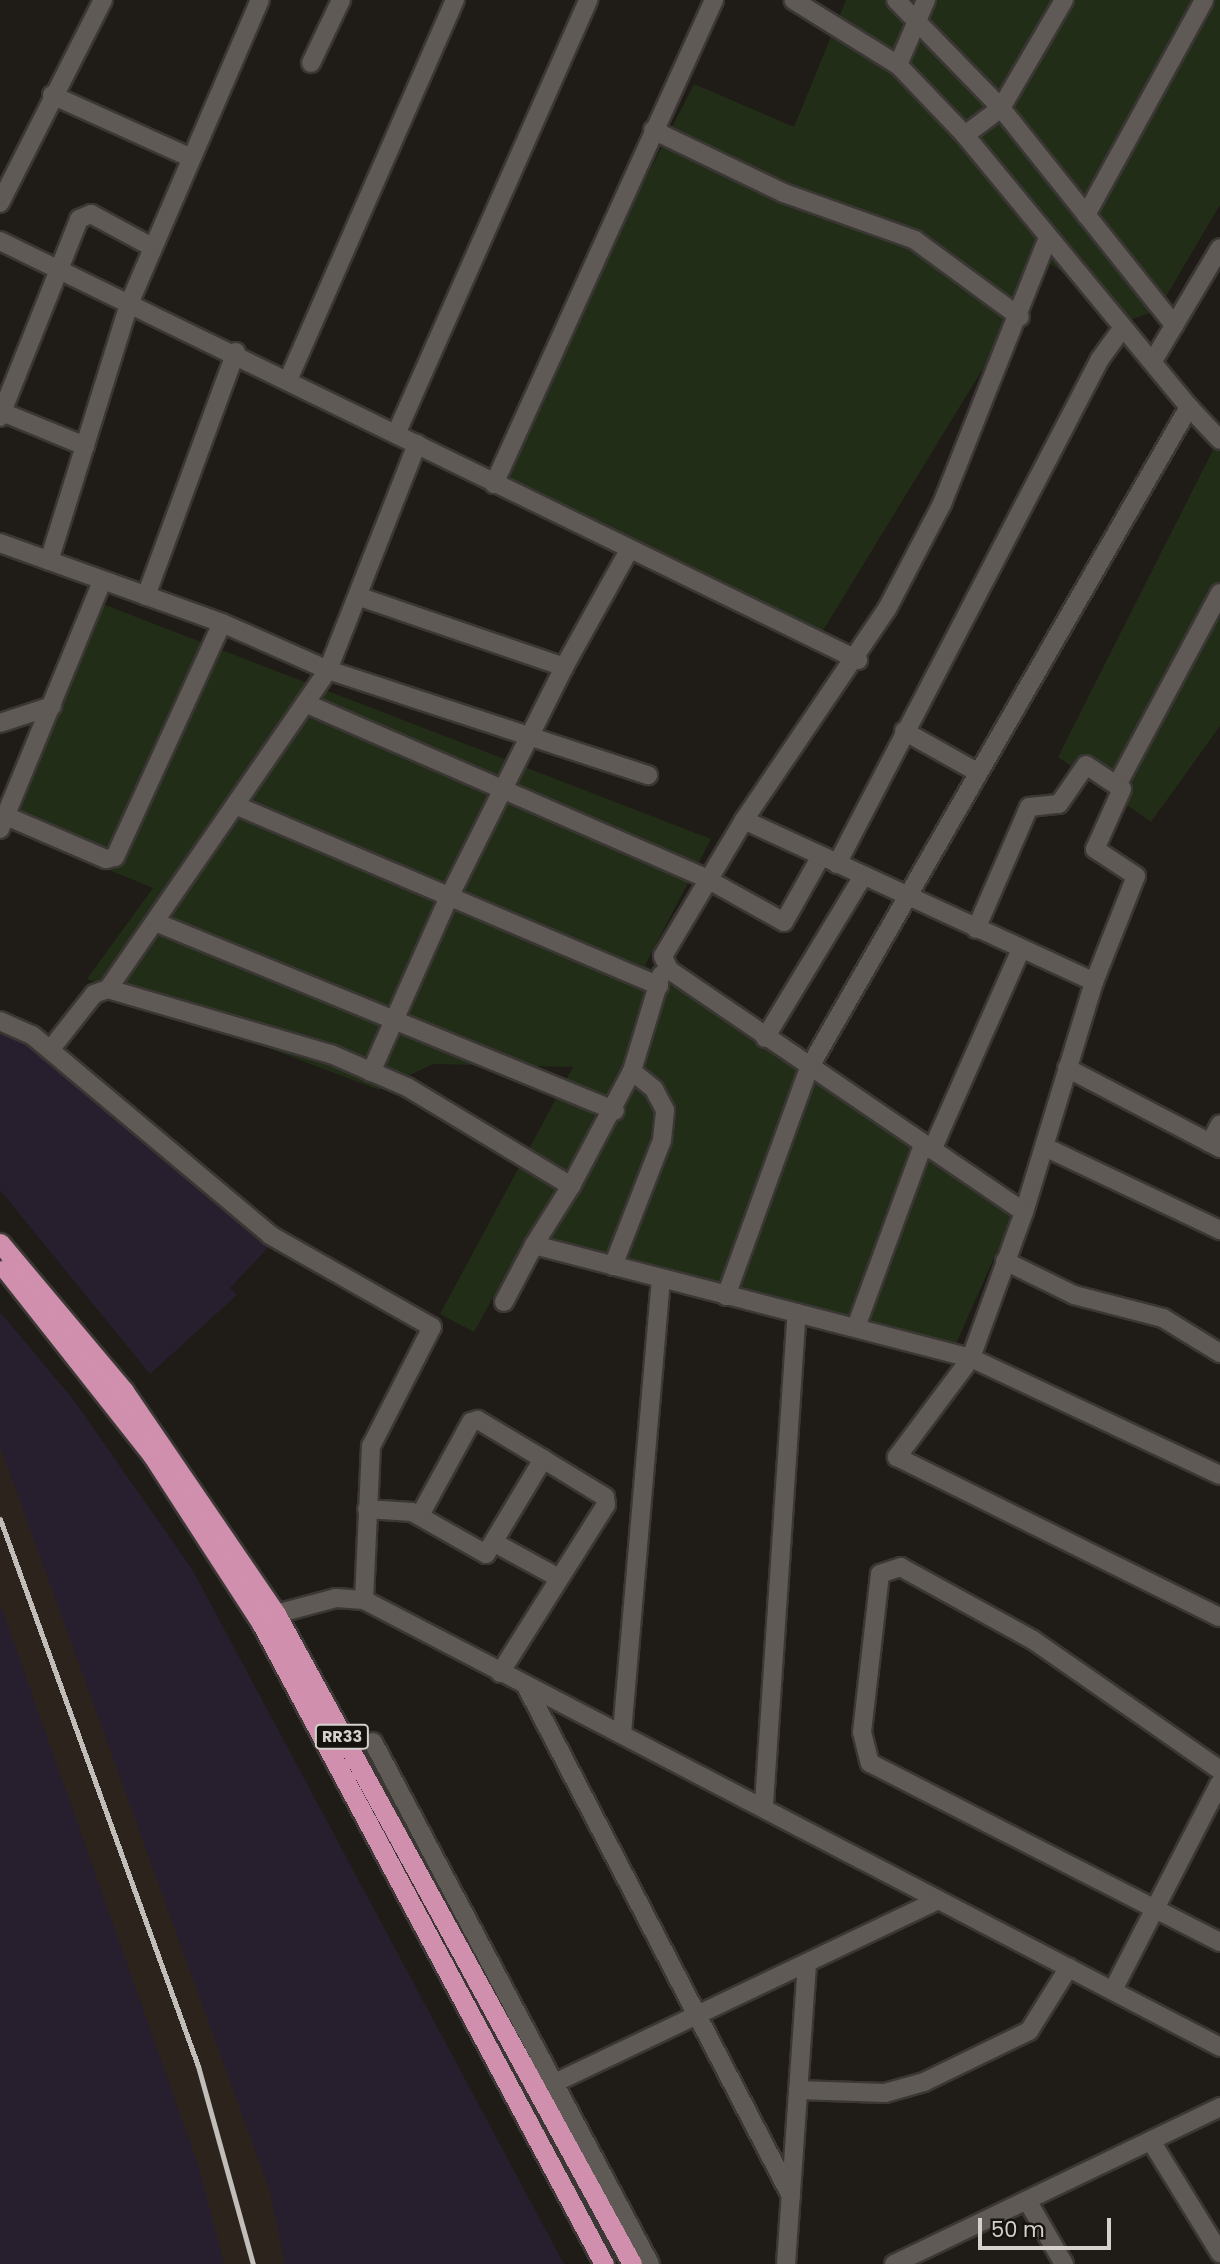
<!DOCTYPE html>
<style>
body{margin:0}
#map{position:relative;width:1220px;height:2264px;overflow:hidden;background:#1f1b16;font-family:Poppins,sans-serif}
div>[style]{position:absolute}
.industrial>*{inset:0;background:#271f2e}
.built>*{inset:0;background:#2c241c}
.green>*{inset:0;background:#222d17}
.roads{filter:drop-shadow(2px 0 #3a3734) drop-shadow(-2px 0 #3a3734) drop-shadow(0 2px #3a3734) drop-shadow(0 -2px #3a3734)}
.minor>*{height:18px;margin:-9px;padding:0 9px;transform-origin:9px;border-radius:9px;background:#5f5a55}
.trunk>*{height:19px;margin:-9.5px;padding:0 9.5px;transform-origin:9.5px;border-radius:9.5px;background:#d090ad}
.rail>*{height:5px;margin:-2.5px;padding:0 2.5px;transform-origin:2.5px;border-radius:2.5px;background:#c1beba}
span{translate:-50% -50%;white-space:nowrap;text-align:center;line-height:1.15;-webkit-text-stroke:7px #16120e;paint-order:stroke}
.shield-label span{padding:2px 5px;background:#16120e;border:2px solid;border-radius:5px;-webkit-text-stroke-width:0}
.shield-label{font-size:16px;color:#d4d1ce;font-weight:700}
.scale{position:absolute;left:978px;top:2218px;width:133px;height:32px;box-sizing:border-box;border:4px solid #d4d1ce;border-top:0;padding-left:9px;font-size:21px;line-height:24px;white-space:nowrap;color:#d4d1ce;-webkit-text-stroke:5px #16120e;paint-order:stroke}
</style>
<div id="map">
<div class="industrial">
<i style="clip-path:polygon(0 1013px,41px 1028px,280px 1235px,230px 1288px,237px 1295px,150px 1374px,0 1190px)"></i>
<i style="clip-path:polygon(0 1312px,73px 1399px,192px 1569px,564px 2264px,0 2264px)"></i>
</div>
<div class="built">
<i style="clip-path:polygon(0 1446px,270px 2192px,285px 2264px,224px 2264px,200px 2170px,0 1603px)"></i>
</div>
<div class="green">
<i style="clip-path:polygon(846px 0,1220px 0,1220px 205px,1158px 310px,1130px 320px,1048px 262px,816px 642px,493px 476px,694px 84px,794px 127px)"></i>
<i style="clip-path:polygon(1220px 436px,1220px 726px,1151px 822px,1058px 757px)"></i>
<i style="clip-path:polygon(100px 603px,711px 839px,645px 965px,1016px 1208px,955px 1346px,664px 1273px,530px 1231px,474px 1332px,440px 1314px,573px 1067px,433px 1064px,379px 1090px,87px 979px,153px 888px,0 825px)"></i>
</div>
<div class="roads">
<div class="minor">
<i style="left:896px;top:0;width:151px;rotate:45.8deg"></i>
<i style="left:1001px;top:108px;width:278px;rotate:51.4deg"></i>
<i style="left:311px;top:63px;width:70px;rotate:-64.5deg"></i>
<i style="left:898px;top:65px;width:71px;rotate:-66.7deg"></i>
<i style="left:52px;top:95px;width:150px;rotate:24.3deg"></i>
<i style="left:653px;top:130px;width:145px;rotate:25.7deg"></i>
<i style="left:784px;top:193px;width:139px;rotate:19.7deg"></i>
<i style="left:915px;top:240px;width:130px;rotate:36.3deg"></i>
<i style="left:965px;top:135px;width:45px;rotate:-36.9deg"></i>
<i style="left:1001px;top:108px;width:125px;rotate:-59.7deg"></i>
<i style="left:0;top:203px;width:228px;rotate:-63.1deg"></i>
<i style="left:1086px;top:215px;width:245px;rotate:-61.2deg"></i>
<i style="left:0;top:241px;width:955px;rotate:26.03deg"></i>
<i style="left:1153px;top:361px;width:131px;rotate:-59.3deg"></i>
<i style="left:289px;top:378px;width:413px;rotate:-66.3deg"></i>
<i style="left:1189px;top:407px;width:45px;rotate:46.8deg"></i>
<i style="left:2px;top:412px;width:90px;rotate:22.3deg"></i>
<i style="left:0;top:417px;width:213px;rotate:-68.2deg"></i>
<i style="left:79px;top:219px;width:13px;rotate:-23deg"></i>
<i style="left:91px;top:214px;width:69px;rotate:28.4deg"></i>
<i style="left:396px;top:434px;width:475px;rotate:-66.1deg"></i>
<i style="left:494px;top:484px;width:532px;rotate:-65.56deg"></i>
<i style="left:0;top:543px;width:236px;rotate:19.8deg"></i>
<i style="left:222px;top:623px;width:116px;rotate:23.9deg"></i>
<i style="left:328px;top:670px;width:337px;rotate:18.2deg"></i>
<i style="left:49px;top:561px;width:269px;rotate:-72.7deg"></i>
<i style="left:129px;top:304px;width:331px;rotate:-66.7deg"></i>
<i style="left:146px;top:596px;width:260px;rotate:-69.8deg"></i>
<i style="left:360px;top:597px;width:216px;rotate:18.9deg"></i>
<i style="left:564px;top:667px;width:134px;rotate:-60.9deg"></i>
<i style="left:305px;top:703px;width:439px;rotate:23.6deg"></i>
<i style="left:707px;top:879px;width:88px;rotate:29.2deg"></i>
<i style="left:784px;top:922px;width:76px;rotate:-60.7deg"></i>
<i style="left:0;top:723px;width:55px;rotate:-18.1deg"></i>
<i style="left:904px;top:731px;width:84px;rotate:29.3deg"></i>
<i style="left:1117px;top:785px;width:218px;rotate:-61.8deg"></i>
<i style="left:235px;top:805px;width:461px;rotate:23.1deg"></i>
<i style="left:6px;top:816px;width:109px;rotate:23.3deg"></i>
<i style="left:106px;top:859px;width:9px;rotate:-13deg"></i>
<i style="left:115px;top:857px;width:257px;rotate:-65.4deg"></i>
<i style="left:744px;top:820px;width:386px;rotate:24.8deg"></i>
<i style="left:0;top:829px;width:267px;rotate:-67.6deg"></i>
<i style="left:837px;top:864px;width:569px;rotate:-62.49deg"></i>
<i style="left:1100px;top:359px;width:39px;rotate:-54deg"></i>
<i style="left:155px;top:922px;width:497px;rotate:22.3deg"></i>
<i style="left:976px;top:929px;width:133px;rotate:-66.5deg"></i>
<i style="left:1029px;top:807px;width:30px;rotate:-6deg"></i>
<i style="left:1059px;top:804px;width:47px;rotate:-55.3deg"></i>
<i style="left:1086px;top:765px;width:43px;rotate:33.7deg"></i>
<i style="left:1122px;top:789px;width:66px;rotate:114.2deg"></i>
<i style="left:1095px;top:849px;width:49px;rotate:33.4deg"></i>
<i style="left:1136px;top:876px;width:114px;rotate:111.6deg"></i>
<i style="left:1094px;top:982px;width:240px;rotate:106.9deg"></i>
<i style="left:1024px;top:1212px;width:155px;rotate:110deg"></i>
<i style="left:971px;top:1358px;width:124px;rotate:126.8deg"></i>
<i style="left:897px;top:1457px;width:360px;rotate:26.4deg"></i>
<i style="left:108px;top:989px;width:388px;rotate:-55.4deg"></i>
<i style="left:328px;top:670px;width:243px;rotate:-68.5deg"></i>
<i style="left:0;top:1021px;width:35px;rotate:24deg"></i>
<i style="left:32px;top:1035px;width:311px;rotate:40deg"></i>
<i style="left:270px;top:1235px;width:186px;rotate:29.6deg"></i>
<i style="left:432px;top:1327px;width:134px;rotate:117.1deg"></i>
<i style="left:371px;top:1446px;width:154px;rotate:92.6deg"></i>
<i style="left:765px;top:1038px;width:189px;rotate:-58.8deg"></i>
<i style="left:50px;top:1050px;width:71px;rotate:-51.8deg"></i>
<i style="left:94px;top:994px;width:15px;rotate:-20deg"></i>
<i style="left:108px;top:989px;width:232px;rotate:16.3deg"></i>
<i style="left:331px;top:1054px;width:83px;rotate:23.5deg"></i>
<i style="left:407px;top:1087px;width:192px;rotate:31.1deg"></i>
<i style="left:571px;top:1186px;width:70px;rotate:122.1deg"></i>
<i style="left:1067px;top:1068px;width:173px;rotate:27.6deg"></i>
<i style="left:371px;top:1072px;width:192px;rotate:-66deg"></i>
<i style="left:449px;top:897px;width:257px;rotate:-63.4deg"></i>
<i style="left:1210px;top:1143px;width:21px;rotate:-62deg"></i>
<i style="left:1045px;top:1147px;width:194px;rotate:25.4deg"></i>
<i style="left:932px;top:1150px;width:220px;rotate:-66.1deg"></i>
<i style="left:571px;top:1186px;width:130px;rotate:-62.1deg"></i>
<i style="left:632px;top:1071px;width:100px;rotate:-73.2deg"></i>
<i style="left:1024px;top:1212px;width:430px;rotate:-145.7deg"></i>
<i style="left:669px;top:970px;width:15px;rotate:-113deg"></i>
<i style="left:663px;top:956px;width:158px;rotate:-59.2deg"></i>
<i style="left:744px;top:820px;width:255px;rotate:-55.9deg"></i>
<i style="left:887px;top:609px;width:119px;rotate:-62.4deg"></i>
<i style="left:942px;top:504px;width:284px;rotate:-68.3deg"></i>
<i style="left:1005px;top:1261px;width:77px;rotate:26.2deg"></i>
<i style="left:1074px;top:1295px;width:92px;rotate:14.5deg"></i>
<i style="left:1163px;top:1318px;width:67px;rotate:31.6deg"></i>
<i style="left:613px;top:1266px;width:135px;rotate:-68.7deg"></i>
<i style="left:662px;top:1140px;width:30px;rotate:-84deg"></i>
<i style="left:665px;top:1110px;width:24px;rotate:-118deg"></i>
<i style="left:654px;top:1089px;width:28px;rotate:-141deg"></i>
<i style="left:726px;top:1296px;width:243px;rotate:-70deg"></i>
<i style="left:809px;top:1068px;width:762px;rotate:-60.11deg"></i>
<i style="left:1189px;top:407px;width:352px;rotate:-129.5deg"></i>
<i style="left:965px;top:135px;width:97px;rotate:-133.7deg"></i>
<i style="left:898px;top:65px;width:123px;rotate:-148.2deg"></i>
<i style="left:504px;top:1302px;width:64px;rotate:-62.2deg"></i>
<i style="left:534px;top:1245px;width:451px;rotate:14.5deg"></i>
<i style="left:971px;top:1358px;width:275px;rotate:25.2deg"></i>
<i style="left:856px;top:1327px;width:194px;rotate:-69.8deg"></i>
<i style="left:367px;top:1509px;width:45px;rotate:3.8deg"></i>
<i style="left:412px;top:1512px;width:85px;rotate:29.6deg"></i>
<i style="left:486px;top:1554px;width:111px;rotate:-59deg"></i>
<i style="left:543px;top:1459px;width:76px;rotate:-149deg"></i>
<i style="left:478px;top:1420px;width:7px;rotate:164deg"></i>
<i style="left:471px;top:1422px;width:106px;rotate:118.7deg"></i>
<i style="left:495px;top:1543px;width:73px;rotate:28.7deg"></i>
<i style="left:276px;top:1614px;width:62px;rotate:-14.9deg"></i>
<i style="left:336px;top:1598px;width:28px;rotate:4deg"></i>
<i style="left:364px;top:1600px;width:966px;rotate:27.57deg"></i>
<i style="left:500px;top:1673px;width:199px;rotate:-57.8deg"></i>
<i style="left:606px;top:1505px;width:8px;rotate:-97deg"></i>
<i style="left:605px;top:1497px;width:73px;rotate:-148.5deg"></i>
<i style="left:526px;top:1686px;width:575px;rotate:62.54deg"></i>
<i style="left:622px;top:1733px;width:455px;rotate:-85.1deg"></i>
<i style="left:373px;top:1742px;width:591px;rotate:62.05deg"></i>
<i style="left:1220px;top:1770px;width:228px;rotate:-145.2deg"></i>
<i style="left:1033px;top:1640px;width:151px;rotate:-151.1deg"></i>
<i style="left:901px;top:1567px;width:22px;rotate:162deg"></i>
<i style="left:880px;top:1574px;width:159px;rotate:96.5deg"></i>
<i style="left:862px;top:1732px;width:32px;rotate:76deg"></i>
<i style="left:870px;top:1763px;width:393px;rotate:27.1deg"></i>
<i style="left:764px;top:1804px;width:492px;rotate:-86.2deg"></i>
<i style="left:1113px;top:1990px;width:233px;rotate:-62.7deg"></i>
<i style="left:544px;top:2088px;width:437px;rotate:-25.5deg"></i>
<i style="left:798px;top:2090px;width:87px;rotate:2deg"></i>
<i style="left:885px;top:2093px;width:41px;rotate:-15.8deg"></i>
<i style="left:924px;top:2082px;width:117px;rotate:-25.9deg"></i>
<i style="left:1029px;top:2031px;width:75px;rotate:-58deg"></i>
<i style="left:1151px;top:2141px;width:132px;rotate:58.4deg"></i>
<i style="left:1028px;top:2202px;width:72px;rotate:59.9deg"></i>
<i style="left:786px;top:2264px;width:300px;rotate:-86deg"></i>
<i style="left:894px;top:2264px;width:362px;rotate:-25.7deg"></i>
</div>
<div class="trunk">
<i style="left:0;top:1243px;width:193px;rotate:50deg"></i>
<i style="left:124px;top:1391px;width:270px;rotate:55.7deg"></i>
<i style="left:276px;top:1614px;width:741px;rotate:61.29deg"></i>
<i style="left:5px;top:1269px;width:237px;rotate:51.7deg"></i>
<i style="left:152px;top:1455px;width:200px;rotate:57deg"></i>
<i style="left:261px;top:1623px;width:727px;rotate:61.85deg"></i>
</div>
</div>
<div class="rail">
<i style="left:0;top:1519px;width:582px;rotate:70.1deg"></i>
<i style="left:198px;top:2066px;width:205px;rotate:74.5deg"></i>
</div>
<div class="shield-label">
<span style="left:342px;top:1737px">RR33</span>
</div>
<div class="scale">50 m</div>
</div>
